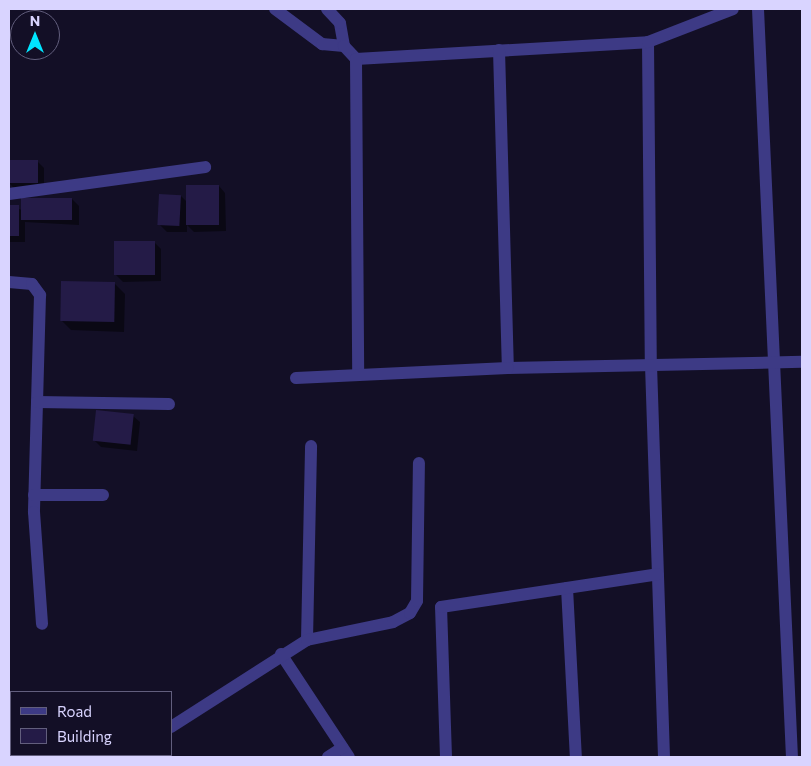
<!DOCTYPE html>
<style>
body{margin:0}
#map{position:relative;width:811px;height:766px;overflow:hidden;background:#130f26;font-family:Commissioner,sans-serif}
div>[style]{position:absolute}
.shadow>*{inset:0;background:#0007}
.building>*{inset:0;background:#241b47;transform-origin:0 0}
.street>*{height:12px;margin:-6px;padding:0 6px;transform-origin:6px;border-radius:6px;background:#3d3a85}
span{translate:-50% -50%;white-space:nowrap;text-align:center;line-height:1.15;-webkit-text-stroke:5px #130f26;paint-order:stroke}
.frame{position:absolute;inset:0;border:10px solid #d9d4ff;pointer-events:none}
.legend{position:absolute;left:10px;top:691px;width:162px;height:65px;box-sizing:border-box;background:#130f26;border:1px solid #625e7d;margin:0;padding:6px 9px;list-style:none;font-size:15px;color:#d9d4ff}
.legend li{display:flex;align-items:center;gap:10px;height:25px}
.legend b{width:25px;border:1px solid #625e7d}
.north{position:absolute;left:10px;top:10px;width:50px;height:50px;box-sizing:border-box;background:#130f26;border:1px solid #625e7d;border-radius:50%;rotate:0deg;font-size:14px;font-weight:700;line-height:20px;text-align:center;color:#d9d4ff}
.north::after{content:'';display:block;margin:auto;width:18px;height:22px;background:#00e5ff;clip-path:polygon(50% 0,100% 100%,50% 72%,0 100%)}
</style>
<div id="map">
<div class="shadow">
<i style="clip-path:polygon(37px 161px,44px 168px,44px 189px,15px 189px,9px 183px,9px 162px)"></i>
<i style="clip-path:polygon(219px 186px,225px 193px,226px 231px,194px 232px,187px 225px,187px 232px,167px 232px,160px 225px,181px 196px,187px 202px)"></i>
<i style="clip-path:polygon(72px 199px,79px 206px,79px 225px,25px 222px,25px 242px,9px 242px,9px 206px,22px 210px)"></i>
<i style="clip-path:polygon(154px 242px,161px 249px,161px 281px,123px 282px,116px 275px)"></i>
<i style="clip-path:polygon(115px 284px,125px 294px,124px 332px,71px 330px,61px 320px)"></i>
<i style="clip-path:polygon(133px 416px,140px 422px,137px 451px,101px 447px,94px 440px)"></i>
</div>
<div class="building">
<i style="left:9px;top:160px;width:29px;height:23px"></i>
<i style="left:219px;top:185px;width:40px;height:33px;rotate:90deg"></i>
<i style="left:159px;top:194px;width:22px;height:31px;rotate:3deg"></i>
<i style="left:21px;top:198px;width:51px;height:22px"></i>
<i style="left:9px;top:205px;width:10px;height:31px"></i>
<i style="left:114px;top:241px;width:41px;height:34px"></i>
<i style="left:61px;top:281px;width:54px;height:40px;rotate:1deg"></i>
<i style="left:96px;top:410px;width:38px;height:31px;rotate:6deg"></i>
</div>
<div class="street">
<i style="left:275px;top:9px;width:59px;rotate:36.7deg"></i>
<i style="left:322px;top:44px;width:22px;rotate:5deg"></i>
<i style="left:344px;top:46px;width:23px;rotate:-100deg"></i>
<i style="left:340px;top:23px;width:19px;rotate:-133deg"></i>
<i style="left:758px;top:9px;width:749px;rotate:87.4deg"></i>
<i style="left:648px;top:42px;width:323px;rotate:89.5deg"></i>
<i style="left:651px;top:365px;width:392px;rotate:88.1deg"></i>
<i style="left:344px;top:46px;width:18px;rotate:47deg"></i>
<i style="left:356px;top:59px;width:292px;rotate:-3.3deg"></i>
<i style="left:648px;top:42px;width:91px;rotate:-21.2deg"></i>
<i style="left:499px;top:50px;width:318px;rotate:88.4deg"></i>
<i style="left:508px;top:368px;width:294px;rotate:-1.2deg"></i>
<i style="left:356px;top:59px;width:316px;rotate:89.6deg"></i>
<i style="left:9px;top:194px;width:198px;rotate:-7.8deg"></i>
<i style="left:9px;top:282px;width:23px;rotate:5deg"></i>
<i style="left:32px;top:284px;width:14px;rotate:54deg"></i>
<i style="left:40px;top:295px;width:217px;rotate:91.6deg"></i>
<i style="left:34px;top:512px;width:112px;rotate:85.9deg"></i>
<i style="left:296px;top:378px;width:212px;rotate:-2.7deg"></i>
<i style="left:37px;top:402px;width:132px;rotate:0.9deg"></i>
<i style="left:34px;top:495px;width:69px"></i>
<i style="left:567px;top:588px;width:169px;rotate:87deg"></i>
<i style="left:307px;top:640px;width:194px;rotate:-88.8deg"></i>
<i style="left:281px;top:654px;width:123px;rotate:56.6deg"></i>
<i style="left:171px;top:727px;width:161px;rotate:-32.6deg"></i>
<i style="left:307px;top:640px;width:88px;rotate:-11.8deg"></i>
<i style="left:393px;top:622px;width:19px;rotate:-28deg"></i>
<i style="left:410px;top:613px;width:14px;rotate:-60deg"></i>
<i style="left:417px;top:601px;width:138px;rotate:-89.2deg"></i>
<i style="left:125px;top:757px;width:4px;rotate:-27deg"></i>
<i style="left:328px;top:757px;width:17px;rotate:-33deg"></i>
<i style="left:446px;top:757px;width:150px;rotate:-91.9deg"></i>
<i style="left:441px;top:607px;width:219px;rotate:-8.6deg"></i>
</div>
<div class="frame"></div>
<ul class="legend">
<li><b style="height:6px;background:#3d3a85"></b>Road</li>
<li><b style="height:14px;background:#241b47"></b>Building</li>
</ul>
<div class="north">N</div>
</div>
